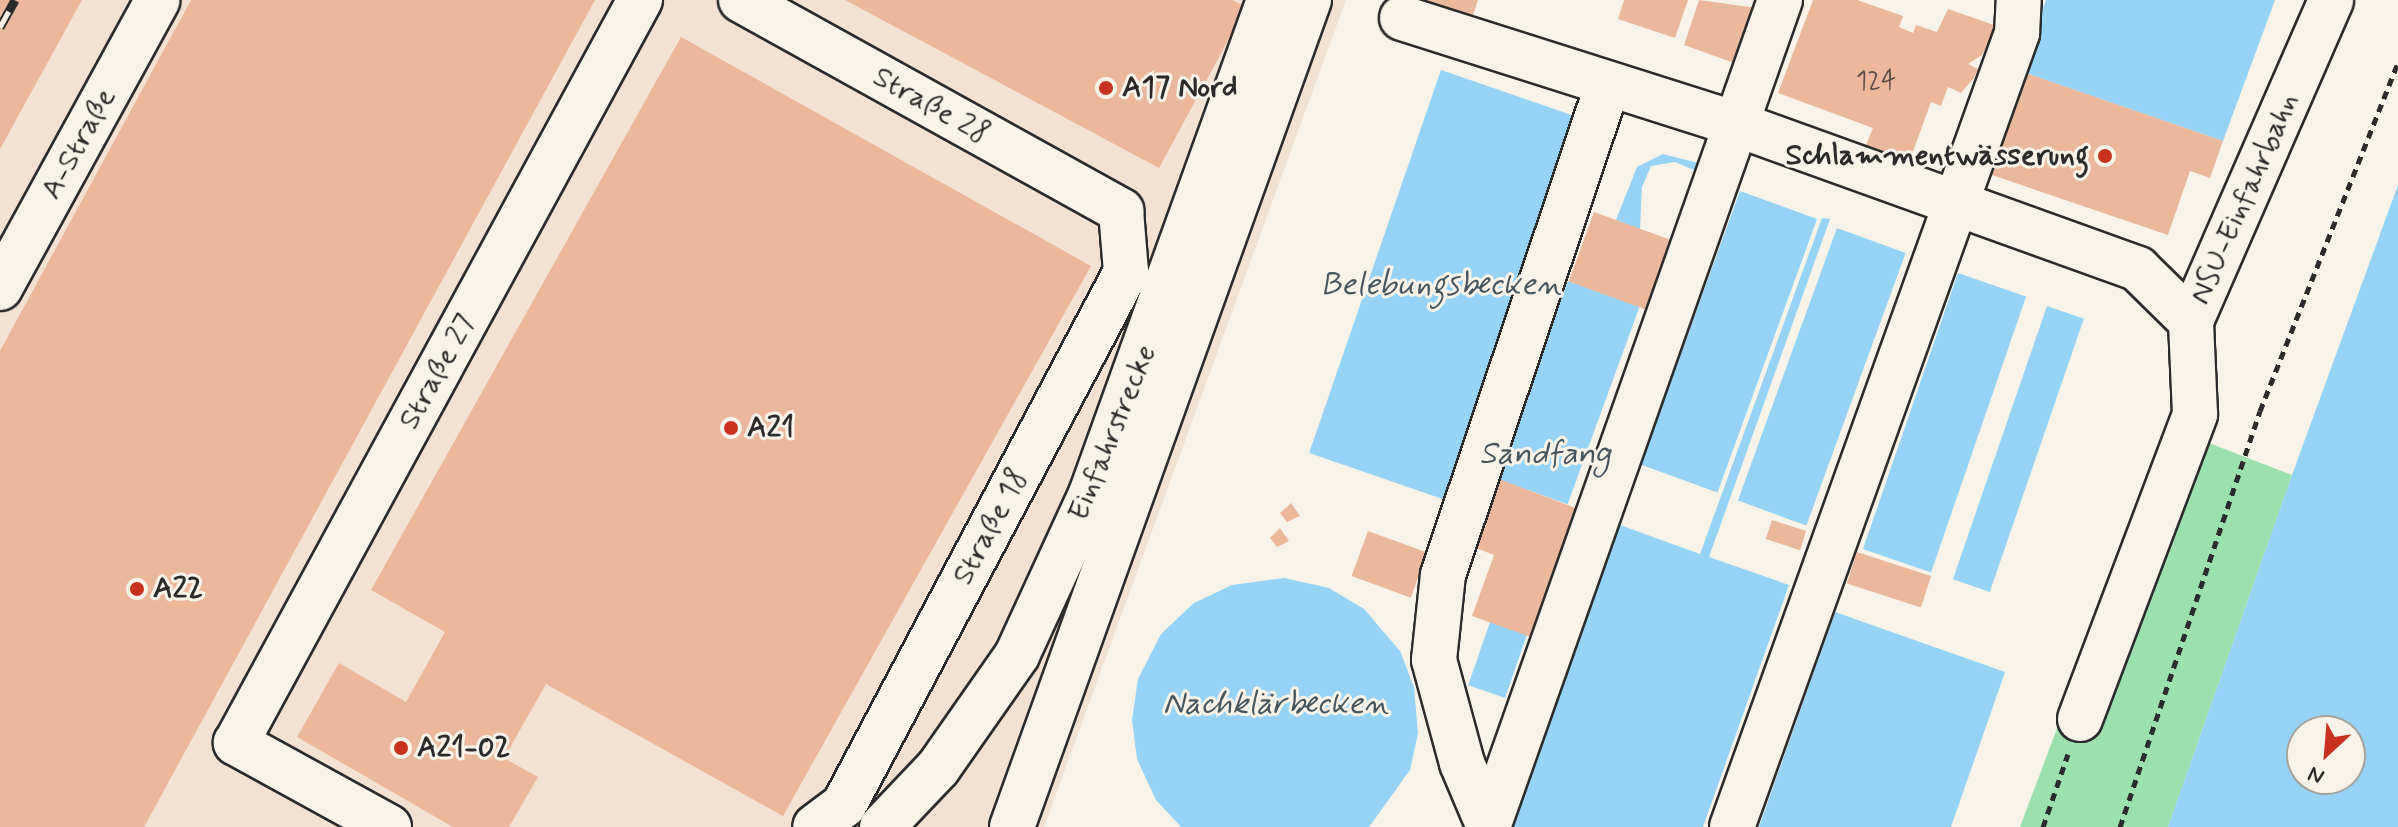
<!DOCTYPE html>
<meta charset="utf-8">
<style>
body{margin:0}
#map{position:relative;width:2398px;height:827px;overflow:hidden;background:#f7f3e8;font-family:Mynerve,sans-serif}
div>[style]{position:absolute}
.built>*{inset:0;background:#f3e1d1}
.green>*{inset:0;background:#9ce1ad}
.water>*{inset:0;background:#96d3f7;transform-origin:0 0}
.building>*{inset:0;background:#ebb89c;transform-origin:0 0}
.path>*{height:5px;margin-top:-2.5px;transform-origin:0;background:repeating-linear-gradient(90deg,#2b2b2b 0 8px,transparent 0 14px)}
.roads{filter:drop-shadow(2px 0 #2b2b2b) drop-shadow(-2px 0 #2b2b2b) drop-shadow(0 2px #2b2b2b) drop-shadow(0 -2px #2b2b2b)}
.minor>*{height:44px;margin:-22px;padding:0 22px;transform-origin:22px;border-radius:22px;background:#f7f3e8}
.rail>*{height:9px;margin-top:-4.5px;transform-origin:0;background:repeating-linear-gradient(90deg,#f7f3e8 0 18px,#2b2b2b 0 36px);box-sizing:border-box;border-block:2px solid #2b2b2b}
.dots>*{width:22px;height:22px;translate:-50% -50%;box-sizing:border-box;border:4px solid #f7f3e8;border-radius:50%}
span{translate:-50% -50%;white-space:nowrap;text-align:center;line-height:1.15;-webkit-text-stroke:6px #f7f3e8;paint-order:stroke}
.number-label{font-size:26px;color:#5b4e47}
.number-label span{-webkit-text-stroke-width:0}
.poi-label{font-size:30px;color:#2b2b2b;font-weight:700}
.left{translate:0 -50%;text-align:left}
.right{translate:-100% -50%;text-align:right}
.street-label{font-size:30px;color:#2b2b2b}
.water-label{font-size:32px;color:#46555e;font-style:italic}
.north{position:absolute;left:2286px;top:715px;width:80px;height:80px;box-sizing:border-box;background:#f7f3e8;border:2px solid #a5a39c;border-radius:50%;rotate:206deg;font-size:22px;font-weight:700;line-height:32px;text-align:center;color:#2b2b2b}
.north::after{content:'';display:block;margin:auto;width:28px;height:36px;background:#c8321e;clip-path:polygon(50% 0,100% 100%,50% 72%,0 100%)}
</style>
<div id="map">
<div class="built">
<i style="clip-path:polygon(0 0,1346px 0,1044px 827px,0 827px)"></i>
</div>
<div class="green">
<i style="clip-path:polygon(2170px 428px,2292px 475px,2168px 827px,2020px 827px)"></i>
</div>
<div class="water">
<i style="clip-path:polygon(2046px 0,2275px 0,2223px 141px,2020px 71px)"></i>
<i style="left:1441px;top:70px;width:142px;height:405px;rotate:19deg"></i>
<i style="clip-path:polygon(1663px 154px,1702px 164px,1699px 172px,1675px 162px,1651px 166px,1642px 187px,1640px 229px,1616px 220px,1637px 167px)"></i>
<i style="clip-path:polygon(evenodd,2398px 185px,2398px 827px,2168px 827px,2292px 475px,2398px 185px,2302px 731px,2350px 731px,2350px 779px,2302px 779px,2302px 731px)"></i>
<i style="left:1740px;top:191px;width:82px;height:291px;rotate:20deg"></i>
<i style="clip-path:polygon(1822px 218px,1830px 219px,1709px 557px,1789px 585px,1703px 827px,1513px 827px,1620px 525px,1700px 554px)"></i>
<i style="left:1837px;top:228px;width:73px;height:290px;rotate:20deg"></i>
<i style="left:1958px;top:273px;width:72px;height:292px;rotate:19deg"></i>
<i style="left:1568px;top:281px;width:76px;height:210px;rotate:20deg"></i>
<i style="left:2047px;top:306px;width:39px;height:289px;rotate:19deg"></i>
<i style="clip-path:polygon(1284px 578px,1329px 588px,1364px 609px,1400px 651px,1414px 687px,1418px 733px,1410px 770px,1369px 827px,1181px 827px,1156px 800px,1137px 759px,1132px 720px,1138px 679px,1161px 634px,1194px 603px,1232px 585px)"></i>
<i style="clip-path:polygon(1835px 612px,2005px 672px,1951px 827px,1759px 827px)"></i>
<i style="left:1490px;top:622px;width:39px;height:67px;rotate:19deg"></i>
</div>
<div class="building">
<i style="clip-path:polygon(0 0,82px 0,0 149px)"></i>
<i style="clip-path:polygon(191px 0,595px 0,144px 827px,0 827px,0 351px)"></i>
<i style="clip-path:polygon(845px 0,1232px 0,1246px 7px,1159px 168px)"></i>
<i style="clip-path:polygon(1412px 0,1478px 0,1471px 21px)"></i>
<i style="clip-path:polygon(1624px 0,1688px 0,1675px 38px,1618px 19px)"></i>
<i style="clip-path:polygon(1699px 0,1757px 8px,1737px 64px,1684px 45px)"></i>
<i style="clip-path:polygon(1813px 0,1857px 0,1903px 16px,1899px 27px,1913px 33px,1916px 25px,1937px 32px,1948px 9px,1997px 26px,1982px 55px,1968px 64px,1978px 69px,1974px 78px,1961px 93px,1948px 87px,1941px 106px,1931px 102px,1910px 160px,1866px 145px,1873px 128px,1778px 93px)"></i>
<i style="clip-path:polygon(681px 37px,1091px 266px,783px 816px,546px 684px,504px 758px,538px 777px,509px 827px,453px 827px,297px 737px,339px 663px,406px 702px,445px 632px,371px 590px)"></i>
<i style="clip-path:polygon(2020px 71px,2223px 141px,2210px 178px,2190px 171px,2168px 235px,1986px 173px)"></i>
<i style="left:1594px;top:212px;width:90px;height:74px;rotate:20deg"></i>
<i style="clip-path:polygon(1494px 477px,1581px 510px,1534px 638px,1472px 616px,1494px 555px,1468px 545px)"></i>
<i style="clip-path:polygon(1291px 503px,1300px 516px,1287px 522px,1280px 513px)"></i>
<i style="left:1772px;top:520px;width:36px;height:20px;rotate:18deg"></i>
<i style="clip-path:polygon(1280px 528px,1289px 541px,1277px 547px,1270px 538px)"></i>
<i style="left:1368px;top:531px;width:63px;height:48px;rotate:20deg"></i>
<i style="left:1857px;top:552px;width:78px;height:33px;rotate:18deg"></i>
</div>
<div class="path">
<i style="left:2043px;top:827px;width:77px;rotate:-71.1deg"></i>
<i style="left:2120px;top:827px;width:439px;rotate:-71.4deg"></i>
<i style="left:2260px;top:411px;width:375px;rotate:-68.4deg"></i>
</div>
<div class="roads">
<div class="minor">
<i style="left:741px;top:0;width:435px;rotate:29deg"></i>
<i style="left:1121px;top:211px;width:61px;rotate:85.3deg"></i>
<i style="left:1126px;top:272px;width:603px;rotate:117.88deg"></i>
<i style="left:844px;top:805px;width:36px;rotate:143deg"></i>
<i style="left:1402px;top:18px;width:350px;rotate:17.6deg"></i>
<i style="left:1736px;top:124px;width:427px;rotate:19.8deg"></i>
<i style="left:2138px;top:269px;width:74px;rotate:44.5deg"></i>
<i style="left:0;top:288px;width:328px;rotate:-61.3deg"></i>
<i style="left:2080px;top:719px;width:326px;rotate:-69.3deg"></i>
<i style="left:2195px;top:414px;width:93px;rotate:-92.5deg"></i>
<i style="left:2191px;top:321px;width:350px;rotate:-66.4deg"></i>
<i style="left:389px;top:827px;width:175px;rotate:-151.2deg"></i>
<i style="left:236px;top:743px;width:846px;rotate:-61.47deg"></i>
<i style="left:882px;top:827px;width:81px;rotate:-46.5deg"></i>
<i style="left:938px;top:768px;width:138px;rotate:-55deg"></i>
<i style="left:1017px;top:655px;width:177px;rotate:-65.3deg"></i>
<i style="left:1091px;top:494px;width:525px;rotate:-70.18deg"></i>
<i style="left:1012px;top:827px;width:879px;rotate:-70.25deg"></i>
<i style="left:1488px;top:827px;width:877px;rotate:-70.55deg"></i>
<i style="left:1489px;top:827px;width:69px;rotate:-112.9deg"></i>
<i style="left:1462px;top:763px;width:107px;rotate:-105.2deg"></i>
<i style="left:1434px;top:660px;width:85px;rotate:-84deg"></i>
<i style="left:1443px;top:575px;width:518px;rotate:-71.43deg"></i>
<i style="left:1732px;top:827px;width:844px;rotate:-70.25deg"></i>
<i style="left:2017px;top:33px;width:33px;rotate:-87deg"></i>
</div>
</div>
<div class="rail">
<i style="left:0;top:27px;width:31px;rotate:-61deg"></i>
</div>
<div class="dots">
<i style="left:1106px;top:88px;background:#c8321e"></i>
<i style="left:2105px;top:156px;background:#c8321e"></i>
<i style="left:731px;top:428px;background:#c8321e"></i>
<i style="left:137px;top:589px;background:#c8321e"></i>
<i style="left:401px;top:748px;background:#c8321e"></i>
</div>
<div class="number-label">
<span style="left:1876px;top:83px">124</span>
</div>
<div class="poi-label">
<span class="left" style="left:1122px;top:88px">A17 Nord</span>
<span class="right" style="left:2089px;top:156px">Schlammentwässerung</span>
<span class="left" style="left:747px;top:428px">A21</span>
<span class="left" style="left:153px;top:589px">A22</span>
<span class="left" style="left:417px;top:748px">A21-02</span>
</div>
<div class="street-label">
<span style="left:931px;top:106px;rotate:29deg">Straße 28</span>
<span style="left:79px;top:144px;rotate:-61deg">A-Straße</span>
<span style="left:2245px;top:199px;rotate:-66deg">NSU-Einfahrbahn</span>
<span style="left:438px;top:372px;rotate:-61deg">Straße 27</span>
<span style="left:1113px;top:433px;rotate:-68deg">Einfahrstrecke</span>
<span style="left:991px;top:527px;rotate:-62deg">Straße 18</span>
</div>
<div class="water-label">
<span style="left:1441px;top:285px">Belebungsbecken</span>
<span style="left:1545px;top:454px">Sandfang</span>
<span style="left:1276px;top:704px">Nachklärbecken</span>
</div>
<div class="north">N</div>
</div>
